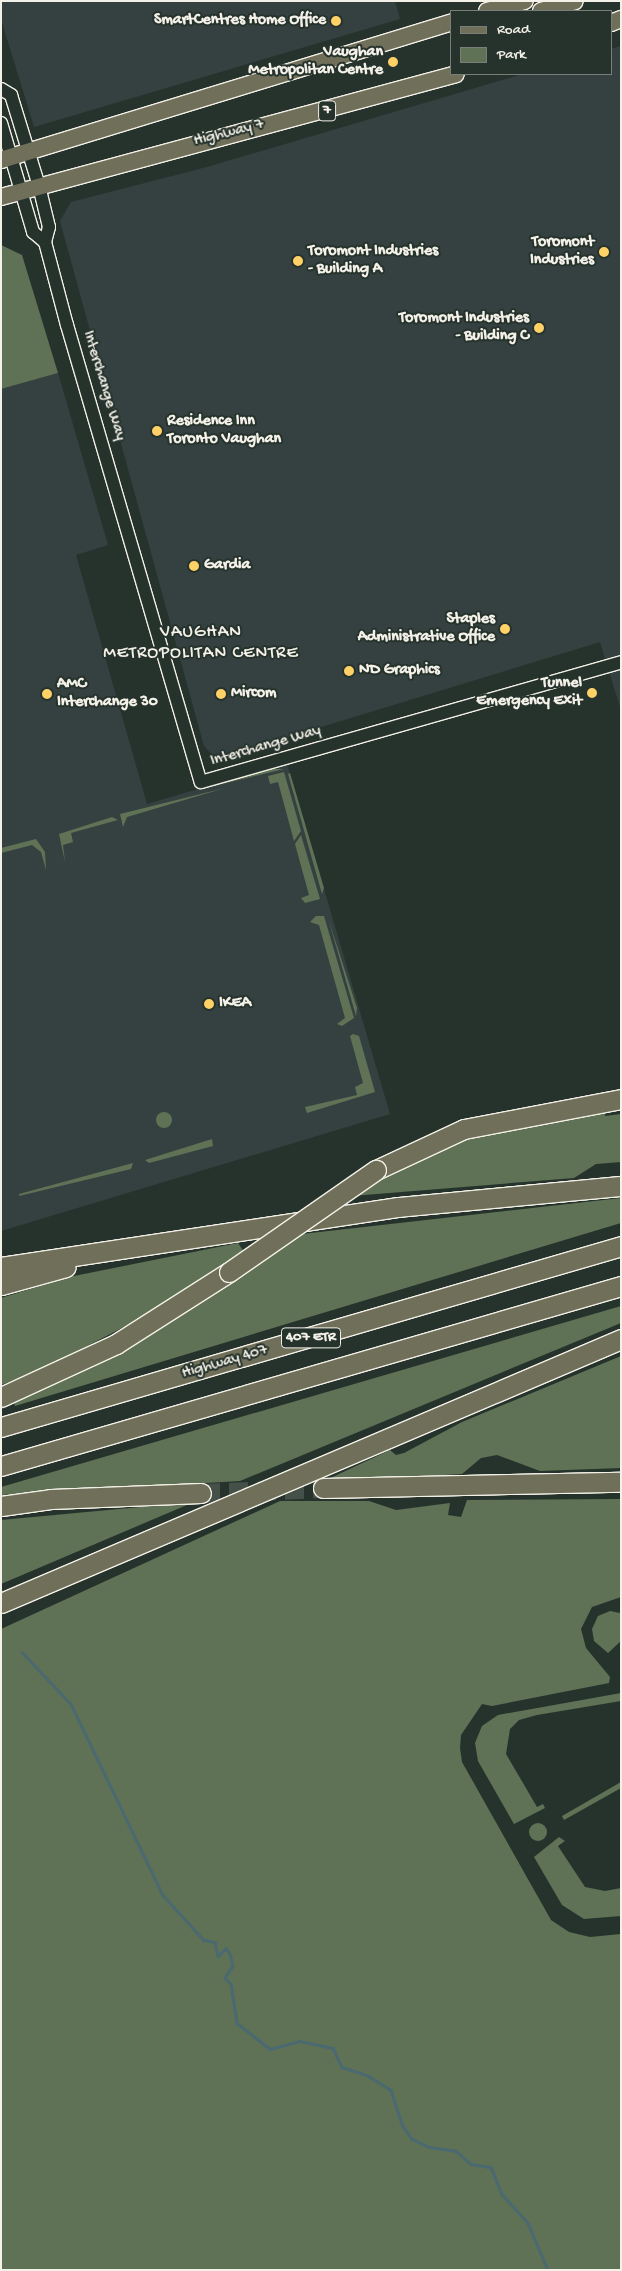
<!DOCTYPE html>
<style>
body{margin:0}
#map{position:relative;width:622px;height:2271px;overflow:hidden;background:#26332d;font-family:"Gochi Hand",sans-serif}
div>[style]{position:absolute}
.built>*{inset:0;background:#354141}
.green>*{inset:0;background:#5f7255}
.round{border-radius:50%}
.stream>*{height:2.5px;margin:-1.25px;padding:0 1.25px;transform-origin:1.25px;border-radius:1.25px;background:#4a6971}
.motorway-tunnel>*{height:19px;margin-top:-9.5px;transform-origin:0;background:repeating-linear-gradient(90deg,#455049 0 19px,transparent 0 28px)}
.roads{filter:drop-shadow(1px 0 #f4f1e8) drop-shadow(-1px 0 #f4f1e8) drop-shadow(0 1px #f4f1e8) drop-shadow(0 -1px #f4f1e8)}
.tertiary>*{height:12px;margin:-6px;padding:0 6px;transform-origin:6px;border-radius:6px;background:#26332d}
.primary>*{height:16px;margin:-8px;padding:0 8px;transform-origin:8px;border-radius:8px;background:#706f59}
.motorway>*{height:19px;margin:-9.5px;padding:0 9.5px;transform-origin:9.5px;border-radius:9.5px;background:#706f59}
.bridges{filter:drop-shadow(1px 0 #f4f1e8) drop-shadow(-1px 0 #f4f1e8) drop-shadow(0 1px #f4f1e8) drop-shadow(0 -1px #f4f1e8)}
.motorway-bridge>*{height:19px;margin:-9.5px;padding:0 9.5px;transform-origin:9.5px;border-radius:9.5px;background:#706f59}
.dots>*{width:14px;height:14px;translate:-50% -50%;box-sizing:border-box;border:2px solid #26332d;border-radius:50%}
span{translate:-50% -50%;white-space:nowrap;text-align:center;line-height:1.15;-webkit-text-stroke:4px #26332d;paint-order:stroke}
.shield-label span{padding:1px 4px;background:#26332d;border:1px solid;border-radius:4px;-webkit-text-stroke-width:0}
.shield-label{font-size:15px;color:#f4f1e8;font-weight:700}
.poi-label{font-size:16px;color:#f4f1e8;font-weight:700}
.right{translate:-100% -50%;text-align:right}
.left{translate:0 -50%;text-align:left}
.street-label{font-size:16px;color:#f4f1e8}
.neighbourhood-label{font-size:18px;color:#f4f1e8;letter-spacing:1px}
.frame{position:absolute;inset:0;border:2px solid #f4f1e8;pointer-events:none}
.legend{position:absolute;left:450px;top:10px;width:162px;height:65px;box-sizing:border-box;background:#26332d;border:1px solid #787f78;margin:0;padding:6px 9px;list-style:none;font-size:15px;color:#f4f1e8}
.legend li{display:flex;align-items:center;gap:10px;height:25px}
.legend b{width:25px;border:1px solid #787f78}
</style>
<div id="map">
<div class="built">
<i style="clip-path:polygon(1px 1px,395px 1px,400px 19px,34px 127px,1px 19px)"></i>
<i style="clip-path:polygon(621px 46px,621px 710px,600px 642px,216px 759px,204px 746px,60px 221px,71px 202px,207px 167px,523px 74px,611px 74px,611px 49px)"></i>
<i style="clip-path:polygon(58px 373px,108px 545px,76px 555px,147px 804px,287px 763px,390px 1114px,1px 1231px,1px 389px)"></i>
</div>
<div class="green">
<i style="clip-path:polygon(1px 245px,22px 255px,58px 373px,1px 389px)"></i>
<i style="clip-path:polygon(268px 769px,284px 769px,198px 790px)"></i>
<i style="clip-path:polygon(284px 772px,301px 831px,294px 841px,278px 782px,270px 784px,268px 776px)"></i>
<i style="clip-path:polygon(290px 773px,324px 888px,322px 894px,288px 774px)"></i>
<i style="clip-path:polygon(225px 788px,127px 817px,123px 827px,120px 814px)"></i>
<i style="clip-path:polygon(112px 817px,118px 820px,71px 833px,73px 842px,63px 845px,65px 862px,59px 834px)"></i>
<i style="clip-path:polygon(301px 835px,320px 899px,305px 903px,301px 898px,309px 895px,295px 844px)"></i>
<i style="clip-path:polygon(36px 839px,45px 852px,46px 870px,41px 852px,32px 845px,1px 853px,1px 848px)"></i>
<i style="clip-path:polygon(316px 916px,324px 916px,354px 1018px,342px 1026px,337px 1024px,345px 1018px,319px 925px,310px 922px)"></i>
<i style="clip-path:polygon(328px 918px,357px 1008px,356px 1016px)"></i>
<i style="clip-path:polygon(353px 1034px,359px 1036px,375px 1092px,307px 1113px,305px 1107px,357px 1095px,355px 1087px,363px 1083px,350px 1036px)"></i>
<i style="clip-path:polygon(605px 1110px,605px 1116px,621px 1114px,621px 1162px,596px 1164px,574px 1178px,352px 1196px,383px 1175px,462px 1140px)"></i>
<i class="round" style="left:156px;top:1112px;width:16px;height:16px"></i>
<i style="clip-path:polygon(212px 1139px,213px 1146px,149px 1163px,145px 1160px)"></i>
<i style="clip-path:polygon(133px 1163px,131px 1169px,19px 1196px,19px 1194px)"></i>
<i style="clip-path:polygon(621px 1198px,621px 1223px,15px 1406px,13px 1397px,153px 1331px,233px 1281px,293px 1235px)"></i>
<i style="clip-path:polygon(238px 1243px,244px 1252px,143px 1317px,41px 1370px,1px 1385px,1px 1298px,69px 1277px)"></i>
<i style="clip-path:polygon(621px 1306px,621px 1323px,240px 1481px,1px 1495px,1px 1487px)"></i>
<i style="clip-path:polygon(621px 1356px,621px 1468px,540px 1471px,497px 1455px,481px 1458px,462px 1474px,322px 1482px,390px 1450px,396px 1455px,404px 1453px,462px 1422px)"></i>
<i style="clip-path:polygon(621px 1499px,621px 1597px,592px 1607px,581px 1629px,586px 1648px,610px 1677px,609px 1683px,492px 1706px,482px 1704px,461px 1735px,460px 1748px,462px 1762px,551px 1920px,569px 1932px,590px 1937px,621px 1934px,621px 2270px,1px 2270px,1px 1629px,280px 1501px,369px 1501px,396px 1510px,450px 1503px,448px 1515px,461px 1517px,467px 1500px)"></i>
<i style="clip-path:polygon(194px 1502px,1px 1584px,1px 1520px)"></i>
<i style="clip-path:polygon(610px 1611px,620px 1613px,621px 1641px,608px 1653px,594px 1641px,592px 1629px,598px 1616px)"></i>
<i style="clip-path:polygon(621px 1693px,621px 1701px,537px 1715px,519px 1720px,510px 1729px,506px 1754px,537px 1807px,543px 1804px,545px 1808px,514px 1824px,478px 1761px,475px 1743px,482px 1726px,498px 1715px)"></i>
<i style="clip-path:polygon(621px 1782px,621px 1788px,564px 1820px,562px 1816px)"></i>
<i class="round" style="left:529px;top:1823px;width:18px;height:18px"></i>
<i style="clip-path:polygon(559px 1837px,565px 1841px,558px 1846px,585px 1887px,605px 1891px,621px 1888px,621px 1916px,584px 1919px,562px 1905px,534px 1857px)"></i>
</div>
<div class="stream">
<i style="left:22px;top:1652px;width:71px;rotate:46.7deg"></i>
<i style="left:71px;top:1704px;width:212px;rotate:64.3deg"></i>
<i style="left:163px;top:1895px;width:61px;rotate:47.7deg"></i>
<i style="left:204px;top:1940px;width:11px;rotate:10deg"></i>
<i style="left:215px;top:1942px;width:14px;rotate:78deg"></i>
<i style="left:218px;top:1956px;width:11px;rotate:-45deg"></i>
<i style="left:226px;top:1948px;width:7px;rotate:56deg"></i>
<i style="left:230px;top:1954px;width:12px;rotate:76deg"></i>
<i style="left:233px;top:1966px;width:14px;rotate:124deg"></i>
<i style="left:225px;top:1978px;width:8px;rotate:45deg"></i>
<i style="left:231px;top:1984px;width:39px;rotate:81deg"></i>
<i style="left:237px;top:2023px;width:42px;rotate:38.2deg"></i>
<i style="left:270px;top:2049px;width:31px;rotate:-15deg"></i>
<i style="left:300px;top:2041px;width:34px;rotate:12deg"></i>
<i style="left:333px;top:2048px;width:21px;rotate:65deg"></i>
<i style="left:342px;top:2067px;width:26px;rotate:18deg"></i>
<i style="left:367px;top:2075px;width:28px;rotate:32deg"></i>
<i style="left:391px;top:2090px;width:38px;rotate:72deg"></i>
<i style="left:403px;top:2126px;width:16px;rotate:55deg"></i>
<i style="left:412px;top:2139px;width:19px;rotate:25deg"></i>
<i style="left:429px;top:2147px;width:27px;rotate:8deg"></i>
<i style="left:456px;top:2151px;width:20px;rotate:41deg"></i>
<i style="left:471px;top:2164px;width:20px;rotate:9deg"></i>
<i style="left:491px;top:2167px;width:29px;rotate:68deg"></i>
<i style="left:502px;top:2194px;width:39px;rotate:48deg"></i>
<i style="left:528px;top:2223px;width:51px;rotate:66.9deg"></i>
</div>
<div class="motorway-tunnel">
<i style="left:201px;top:1493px;width:122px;rotate:-2.3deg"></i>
</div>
<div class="roads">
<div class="tertiary">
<i style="left:1px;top:89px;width:12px;rotate:31deg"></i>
<i style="left:11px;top:95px;width:95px;rotate:72.9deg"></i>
<i style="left:39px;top:186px;width:42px;rotate:76.3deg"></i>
<i style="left:49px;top:227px;width:16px;rotate:105deg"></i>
<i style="left:45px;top:242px;width:86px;rotate:75.2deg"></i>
<i style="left:67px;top:325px;width:476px;rotate:73.7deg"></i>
<i style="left:201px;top:782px;width:437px;rotate:-15.9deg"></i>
<i style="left:1px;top:123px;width:114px;rotate:73.6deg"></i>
<i style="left:33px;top:232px;width:16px;rotate:40deg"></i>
</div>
<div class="primary">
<i style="left:487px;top:11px;width:39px;rotate:-15deg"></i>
<i style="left:541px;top:11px;width:35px;rotate:-16deg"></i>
<i style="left:611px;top:23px;width:11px;rotate:-22deg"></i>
<i style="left:1px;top:160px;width:471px;rotate:-17deg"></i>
<i style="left:1px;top:197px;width:471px;rotate:-15.1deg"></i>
</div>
<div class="motorway">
<i style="left:376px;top:1170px;width:97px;rotate:-25deg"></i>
<i style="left:464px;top:1129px;width:160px;rotate:-10.8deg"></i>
<i style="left:1px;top:1267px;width:402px;rotate:-8.6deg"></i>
<i style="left:398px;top:1207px;width:224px;rotate:-5.4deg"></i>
<i style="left:1px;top:1285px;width:67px;rotate:-15.5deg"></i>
<i style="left:1px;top:1397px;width:127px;rotate:-24.7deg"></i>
<i style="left:116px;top:1344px;width:134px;rotate:-32.5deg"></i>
<i style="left:1px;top:1427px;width:646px;rotate:-16.27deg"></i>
<i style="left:1px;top:1466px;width:646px;rotate:-16.19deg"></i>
<i style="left:323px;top:1488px;width:298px;rotate:-1.2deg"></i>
<i style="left:1px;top:1506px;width:50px;rotate:-8deg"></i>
<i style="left:51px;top:1499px;width:150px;rotate:-2.3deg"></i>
<i style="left:1px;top:1603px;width:674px;rotate:-23.06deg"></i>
</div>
</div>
<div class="bridges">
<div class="motorway-bridge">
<i style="left:229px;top:1272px;width:179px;rotate:-34.8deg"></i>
</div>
</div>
<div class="dots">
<i style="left:336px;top:21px;background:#ffd166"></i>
<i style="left:393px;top:62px;background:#ffd166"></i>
<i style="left:604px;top:252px;background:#ffd166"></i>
<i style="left:298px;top:261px;background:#ffd166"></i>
<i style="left:539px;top:328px;background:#ffd166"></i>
<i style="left:157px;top:431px;background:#ffd166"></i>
<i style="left:194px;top:566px;background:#ffd166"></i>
<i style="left:505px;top:629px;background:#ffd166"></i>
<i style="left:349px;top:671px;background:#ffd166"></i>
<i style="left:592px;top:693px;background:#ffd166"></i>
<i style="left:47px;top:694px;background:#ffd166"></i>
<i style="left:221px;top:694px;background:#ffd166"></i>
<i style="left:209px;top:1004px;background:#ffd166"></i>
</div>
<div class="shield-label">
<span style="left:327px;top:111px">7</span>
<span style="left:311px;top:1338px">407 ETR</span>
</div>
<div class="poi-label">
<span class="right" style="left:326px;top:21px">SmartCentres Home Office</span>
<span class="right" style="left:383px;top:62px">Vaughan<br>Metropolitan Centre</span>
<span class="right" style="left:594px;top:252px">Toromont<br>Industries</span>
<span class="left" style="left:308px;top:261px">Toromont Industries<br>- Building A</span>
<span class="right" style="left:529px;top:328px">Toromont Industries<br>- Building C</span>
<span class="left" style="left:167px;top:431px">Residence Inn<br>Toronto Vaughan</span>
<span class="left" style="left:204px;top:566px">Gardia</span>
<span class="right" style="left:495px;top:629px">Staples<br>Administrative Office</span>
<span class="left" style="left:359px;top:671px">ND Graphics</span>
<span class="right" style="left:582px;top:693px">Tunnel<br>Emergency Exit</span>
<span class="left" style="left:57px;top:694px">AMC<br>Interchange 30</span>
<span class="left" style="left:231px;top:694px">Mircom</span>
<span class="left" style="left:219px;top:1004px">IKEA</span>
</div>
<div class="street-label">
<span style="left:229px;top:134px;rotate:-14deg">Highway 7</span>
<span style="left:103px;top:386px;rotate:73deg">Interchange Way</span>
<span style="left:266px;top:747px;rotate:-16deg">Interchange Way</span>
<span style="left:225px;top:1363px;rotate:-16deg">Highway 407</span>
</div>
<div class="neighbourhood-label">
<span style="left:201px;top:644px">VAUGHAN<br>METROPOLITAN CENTRE</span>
</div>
<div class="frame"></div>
<ul class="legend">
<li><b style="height:6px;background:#706f59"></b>Road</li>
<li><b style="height:14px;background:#5f7255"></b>Park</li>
</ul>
</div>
